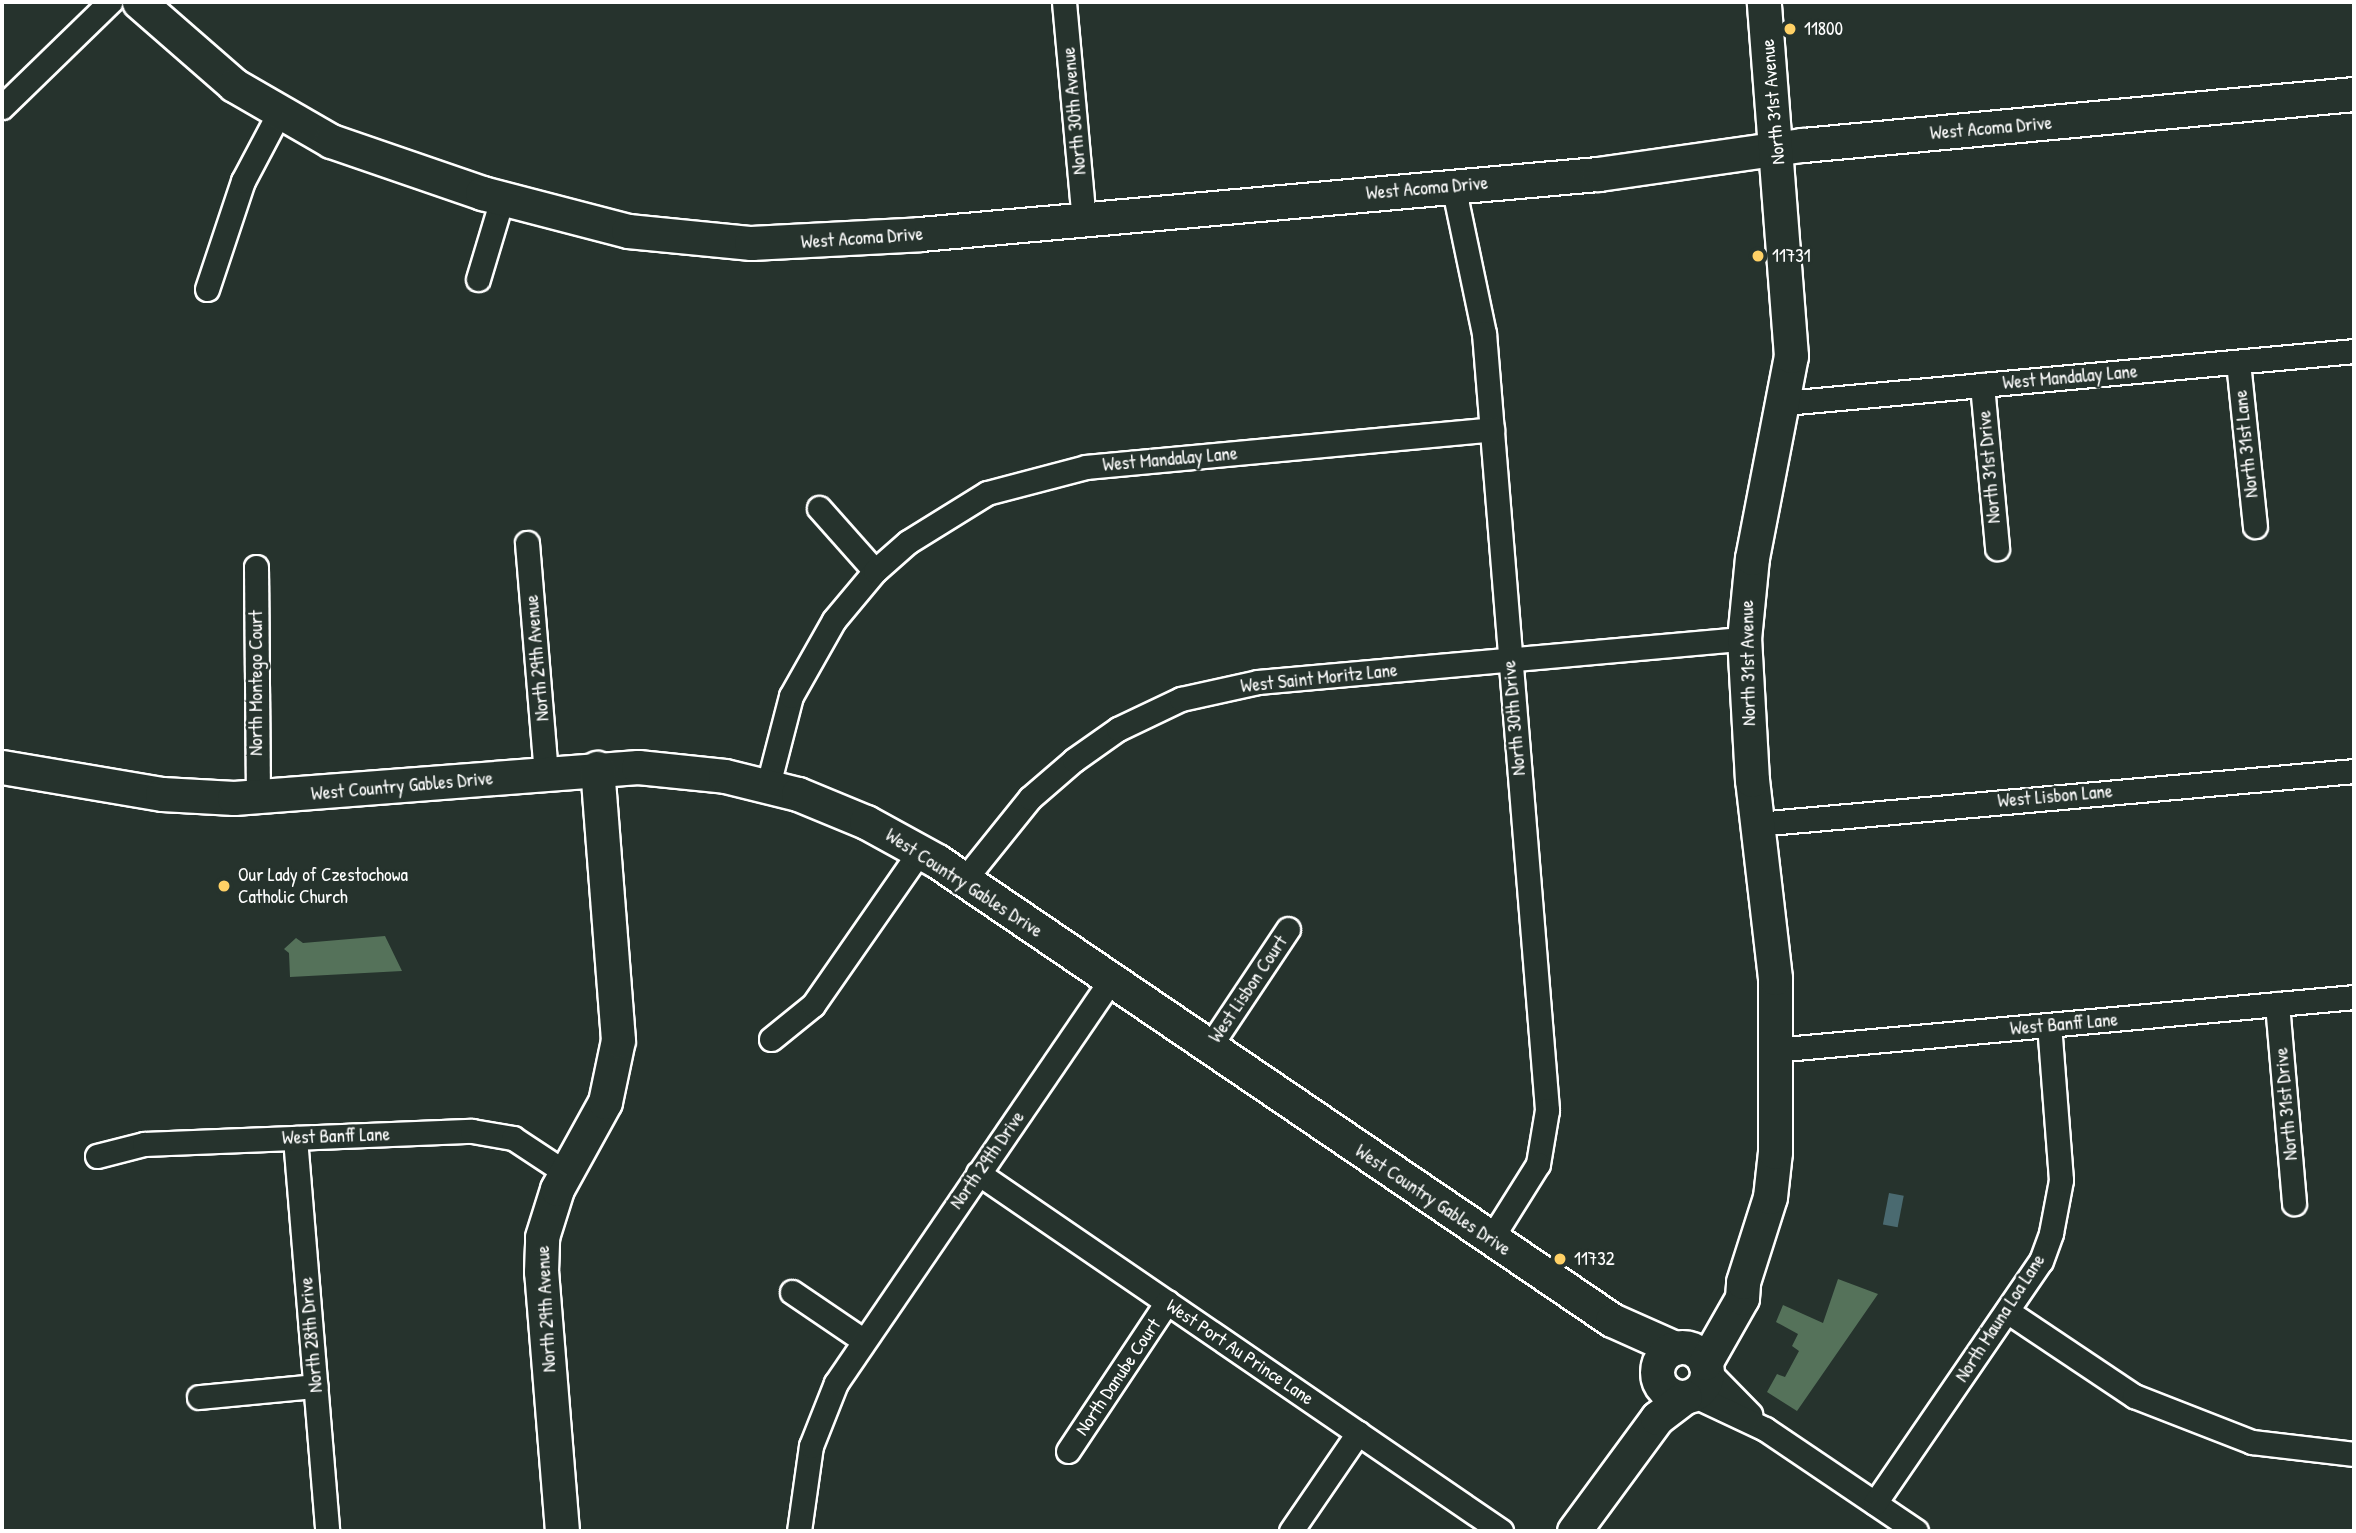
<!DOCTYPE html>
<style>
body{margin:0}
#map{position:relative;width:2356px;height:1533px;overflow:hidden;background:#26332d;font-family:"Patrick Hand",sans-serif}
div>[style]{position:absolute}
.green>*{inset:0;background:#55725a}
.water>*{inset:0;background:#4a6a70;transform-origin:0 0}
.roads{filter:drop-shadow(2px 0 #fff) drop-shadow(-2px 0 #fff) drop-shadow(0 2px #fff) drop-shadow(0 -2px #fff)}
.street>*{height:23px;margin:-11.5px;padding:0 11.5px;transform-origin:11.5px;border-radius:11.5px;background:#26332d}
.secondary>*{height:33px;margin:-16.5px;padding:0 16.5px;transform-origin:16.5px;border-radius:16.5px;background:#26332d}
.secondary>.ring{margin:-16.5px;padding:0;box-sizing:content-box;background:none;border:33px solid #26332d;border-radius:50%}
.dots>*{width:19px;height:19px;translate:-50% -50%;box-sizing:border-box;border:4px solid #26332d;border-radius:50%}
span{translate:-50% -50%;white-space:nowrap;text-align:center;line-height:1.15;-webkit-text-stroke:5px #26332d;paint-order:stroke}
.poi-label{font-size:19px;color:#fff}
.left{translate:0 -50%;text-align:left}
.street-label{font-size:19px;color:#fff}
.frame{position:absolute;inset:0;border:4px solid #fff;pointer-events:none}
</style>
<div id="map">
<div class="green">
<i style="clip-path:polygon(385px 936px,402px 971px,290px 977px,289px 953px,284px 949px,296px 938px,303px 943px)"></i>
<i style="clip-path:polygon(1838px 1279px,1878px 1294px,1797px 1411px,1767px 1392px,1777px 1374px,1785px 1377px,1799px 1351px,1792px 1346px,1798px 1334px,1776px 1322px,1783px 1305px,1823px 1323px)"></i>
</div>
<div class="water">
<i style="left:1889px;top:1193px;width:15px;height:32px;rotate:11deg"></i>
</div>
<div class="roads">
<div class="street">
<i style="left:1064px;top:2px;width:219px;rotate:84.8deg"></i>
<i style="left:2px;top:107px;width:151px;rotate:-44.2deg"></i>
<i style="left:1453px;top:185px;width:151px;rotate:78.2deg"></i>
<i style="left:1484px;top:333px;width:780px;rotate:85.36deg"></i>
<i style="left:1547px;top:1110px;width:55px;rotate:99.5deg"></i>
<i style="left:1538px;top:1164px;width:89px;rotate:122.1deg"></i>
<i style="left:478px;top:279px;width:84px;rotate:-73.3deg"></i>
<i style="left:207px;top:289px;width:114px;rotate:-71.6deg"></i>
<i style="left:243px;top:181px;width:77px;rotate:-62.1deg"></i>
<i style="left:2238px;top:362px;width:165px;rotate:84.1deg"></i>
<i style="left:1982px;top:385px;width:164px;rotate:84.7deg"></i>
<i style="left:1785px;top:403px;width:571px;rotate:-5.22deg"></i>
<i style="left:819px;top:508px;width:84px;rotate:48.4deg"></i>
<i style="left:527px;top:543px;width:231px;rotate:85.3deg"></i>
<i style="left:256px;top:567px;width:231px;rotate:89.5deg"></i>
<i style="left:768px;top:785px;width:92px;rotate:-75.5deg"></i>
<i style="left:791px;top:696px;width:87px;rotate:-60.5deg"></i>
<i style="left:834px;top:620px;width:64px;rotate:-50.1deg"></i>
<i style="left:875px;top:571px;width:44px;rotate:-41.3deg"></i>
<i style="left:908px;top:542px;width:93px;rotate:-31.8deg"></i>
<i style="left:987px;top:493px;width:102px;rotate:-14.7deg"></i>
<i style="left:1086px;top:467px;width:408px;rotate:-5.3deg"></i>
<i style="left:1757px;top:824px;width:599px;rotate:-5.07deg"></i>
<i style="left:964px;top:880px;width:105px;rotate:-51.2deg"></i>
<i style="left:1030px;top:798px;width:58px;rotate:-40.8deg"></i>
<i style="left:1074px;top:760px;width:54px;rotate:-35.2deg"></i>
<i style="left:1118px;top:729px;width:70px;rotate:-25.5deg"></i>
<i style="left:1181px;top:699px;width:79px;rotate:-12.4deg"></i>
<i style="left:1258px;top:682px;width:488px;rotate:-5.1deg"></i>
<i style="left:2277px;top:1004px;width:200px;rotate:85.1deg"></i>
<i style="left:771px;top:1039px;width:54px;rotate:-39deg"></i>
<i style="left:813px;top:1005px;width:188px;rotate:-55.2deg"></i>
<i style="left:1208px;top:1049px;width:144px;rotate:-56.3deg"></i>
<i style="left:1774px;top:1050px;width:582px;rotate:-5.22deg"></i>
<i style="left:295px;top:1138px;width:394px;rotate:85.3deg"></i>
<i style="left:97px;top:1156px;width:49px;rotate:-14.3deg"></i>
<i style="left:144px;top:1144px;width:328px;rotate:-2.3deg"></i>
<i style="left:472px;top:1131px;width:42px;rotate:9.7deg"></i>
<i style="left:513px;top:1138px;width:64px;rotate:33.4deg"></i>
<i style="left:978px;top:1173px;width:634px;rotate:34.39deg"></i>
<i style="left:792px;top:1292px;width:86px;rotate:34.1deg"></i>
<i style="left:2007px;top:1311px;width:153px;rotate:33.8deg"></i>
<i style="left:2134px;top:1396px;width:127px;rotate:21.3deg"></i>
<i style="left:2252px;top:1442px;width:103px;rotate:6.7deg"></i>
<i style="left:1707px;top:1370px;width:62px;rotate:45.7deg"></i>
<i style="left:1693px;top:1395px;width:80px;rotate:25.3deg"></i>
<i style="left:1765px;top:1429px;width:182px;rotate:34deg"></i>
<i style="left:199px;top:1397px;width:117px;rotate:-5.4deg"></i>
<i style="left:1068px;top:1451px;width:179px;rotate:-56.4deg"></i>
<i style="left:1875px;top:1503px;width:293px;rotate:-55.6deg"></i>
<i style="left:2041px;top:1261px;width:30px;rotate:-70deg"></i>
<i style="left:2051px;top:1233px;width:54px;rotate:-79.3deg"></i>
<i style="left:2061px;top:1180px;width:155px;rotate:-94.4deg"></i>
<i style="left:799px;top:1531px;width:86px;rotate:-82deg"></i>
<i style="left:811px;top:1446px;width:68px;rotate:-68.4deg"></i>
<i style="left:836px;top:1383px;width:486px;rotate:-55.7deg"></i>
<i style="left:1291px;top:1531px;width:119px;rotate:-55.6deg"></i>
</div>
<div class="secondary">
<i style="left:139px;top:2px;width:126px;rotate:41.1deg"></i>
<i style="left:234px;top:85px;width:112px;rotate:30deg"></i>
<i style="left:331px;top:141px;width:160px;rotate:19deg"></i>
<i style="left:482px;top:193px;width:151px;rotate:14.6deg"></i>
<i style="left:628px;top:231px;width:124px;rotate:5.6deg"></i>
<i style="left:751px;top:243px;width:169px;rotate:-3deg"></i>
<i style="left:920px;top:234px;width:681px;rotate:-5.06deg"></i>
<i style="left:1598px;top:174px;width:207px;rotate:-8.1deg"></i>
<i style="left:1803px;top:145px;width:553px;rotate:-5.29deg"></i>
<i style="left:2px;top:767px;width:162px;rotate:9.6deg"></i>
<i style="left:162px;top:794px;width:72px;rotate:3.2deg"></i>
<i style="left:234px;top:798px;width:405px;rotate:-4.4deg"></i>
<i style="left:638px;top:767px;width:87px;rotate:5.9deg"></i>
<i style="left:725px;top:776px;width:75px;rotate:13.9deg"></i>
<i style="left:798px;top:794px;width:74px;rotate:22.4deg"></i>
<i style="left:866px;top:822px;width:81px;rotate:28.8deg"></i>
<i style="left:937px;top:861px;width:816px;rotate:34.22deg"></i>
<i style="left:1612px;top:1320px;width:69px;rotate:24deg"></i>
<i class="ring" style="left:1657px;top:1347px;width:17px;height:17px"></i>
<i style="left:1705px;top:1363px;width:75px;rotate:-60.4deg"></i>
<i style="left:1742px;top:1298px;width:16px;rotate:-86deg"></i>
<i style="left:1743px;top:1282px;width:89px;rotate:-72.4deg"></i>
<i style="left:1770px;top:1197px;width:45px;rotate:-83.7deg"></i>
<i style="left:1775px;top:1152px;width:174px;rotate:-90deg"></i>
<i style="left:1775px;top:978px;width:199px;rotate:-96.6deg"></i>
<i style="left:1752px;top:780px;width:141px;rotate:-93.2deg"></i>
<i style="left:1744px;top:639px;width:81px;rotate:-84.4deg"></i>
<i style="left:1752px;top:558px;width:206px;rotate:-79.1deg"></i>
<i style="left:1791px;top:356px;width:355px;rotate:-94.4deg"></i>
<i style="left:562px;top:1531px;width:260px;rotate:-94.6deg"></i>
<i style="left:541px;top:1272px;width:35px;rotate:-88deg"></i>
<i style="left:542px;top:1237px;width:50px;rotate:-72.6deg"></i>
<i style="left:557px;top:1189px;width:99px;rotate:-61.1deg"></i>
<i style="left:605px;top:1102px;width:63px;rotate:-78.2deg"></i>
<i style="left:618px;top:1040px;width:273px;rotate:-94.4deg"></i>
<i style="left:1574px;top:1531px;width:140px;rotate:-53.7deg"></i>
<i style="left:1657px;top:1418px;width:35px;rotate:-37deg"></i>
</div>
</div>
<div class="dots">
<i style="left:1790px;top:29px;background:#ffd166"></i>
<i style="left:1758px;top:256px;background:#ffd166"></i>
<i style="left:224px;top:886px;background:#ffd166"></i>
<i style="left:1560px;top:1259px;background:#ffd166"></i>
</div>
<div class="poi-label">
<span class="left" style="left:1804px;top:29px">11800</span>
<span class="left" style="left:1772px;top:256px">11731</span>
<span class="left" style="left:238px;top:886px">Our Lady of Czestochowa<br>Catholic Church</span>
<span class="left" style="left:1574px;top:1259px">11732</span>
</div>
<div class="street-label">
<span style="left:1773px;top:102px;rotate:-95deg">North 31st Avenue</span>
<span style="left:1074px;top:111px;rotate:-95deg">North 30th Avenue</span>
<span style="left:1991px;top:128px;rotate:-5deg">West Acoma Drive</span>
<span style="left:1427px;top:188px;rotate:-5deg">West Acoma Drive</span>
<span style="left:862px;top:238px;rotate:-4deg">West Acoma Drive</span>
<span style="left:2070px;top:377px;rotate:-5deg">West Mandalay Lane</span>
<span style="left:2246px;top:444px;rotate:-96deg">North 31st Lane</span>
<span style="left:1170px;top:459px;rotate:-5deg">West Mandalay Lane</span>
<span style="left:1989px;top:467px;rotate:-95deg">North 31st Drive</span>
<span style="left:537px;top:658px;rotate:-95deg">North 29th Avenue</span>
<span style="left:1748px;top:663px;rotate:-91deg">North 31st Avenue</span>
<span style="left:1319px;top:678px;rotate:-6deg">West Saint Moritz Lane</span>
<span style="left:256px;top:683px;rotate:-90deg">North Montego Court</span>
<span style="left:1514px;top:718px;rotate:-95deg">North 30th Drive</span>
<span style="left:402px;top:786px;rotate:-5deg">West Country Gables Drive</span>
<span style="left:2055px;top:796px;rotate:-5deg">West Lisbon Lane</span>
<span style="left:964px;top:883px;rotate:33deg">West Country Gables Drive</span>
<span style="left:1248px;top:989px;rotate:-56deg">West Lisbon Court</span>
<span style="left:2064px;top:1024px;rotate:-5deg">West Banff Lane</span>
<span style="left:2286px;top:1104px;rotate:-95deg">North 31st Drive</span>
<span style="left:336px;top:1136px;rotate:-2deg">West Banff Lane</span>
<span style="left:987px;top:1160px;rotate:-55deg">North 29th Drive</span>
<span style="left:1433px;top:1200px;rotate:34deg">West Country Gables Drive</span>
<span style="left:546px;top:1309px;rotate:-93deg">North 29th Avenue</span>
<span style="left:2000px;top:1318px;rotate:-57deg">North Mauna Loa Lane</span>
<span style="left:311px;top:1335px;rotate:-95deg">North 28th Drive</span>
<span style="left:1240px;top:1352px;rotate:34deg">West Port Au Prince Lane</span>
<span style="left:1118px;top:1377px;rotate:-56deg">North Danube Court</span>
</div>
<div class="frame"></div>
</div>
